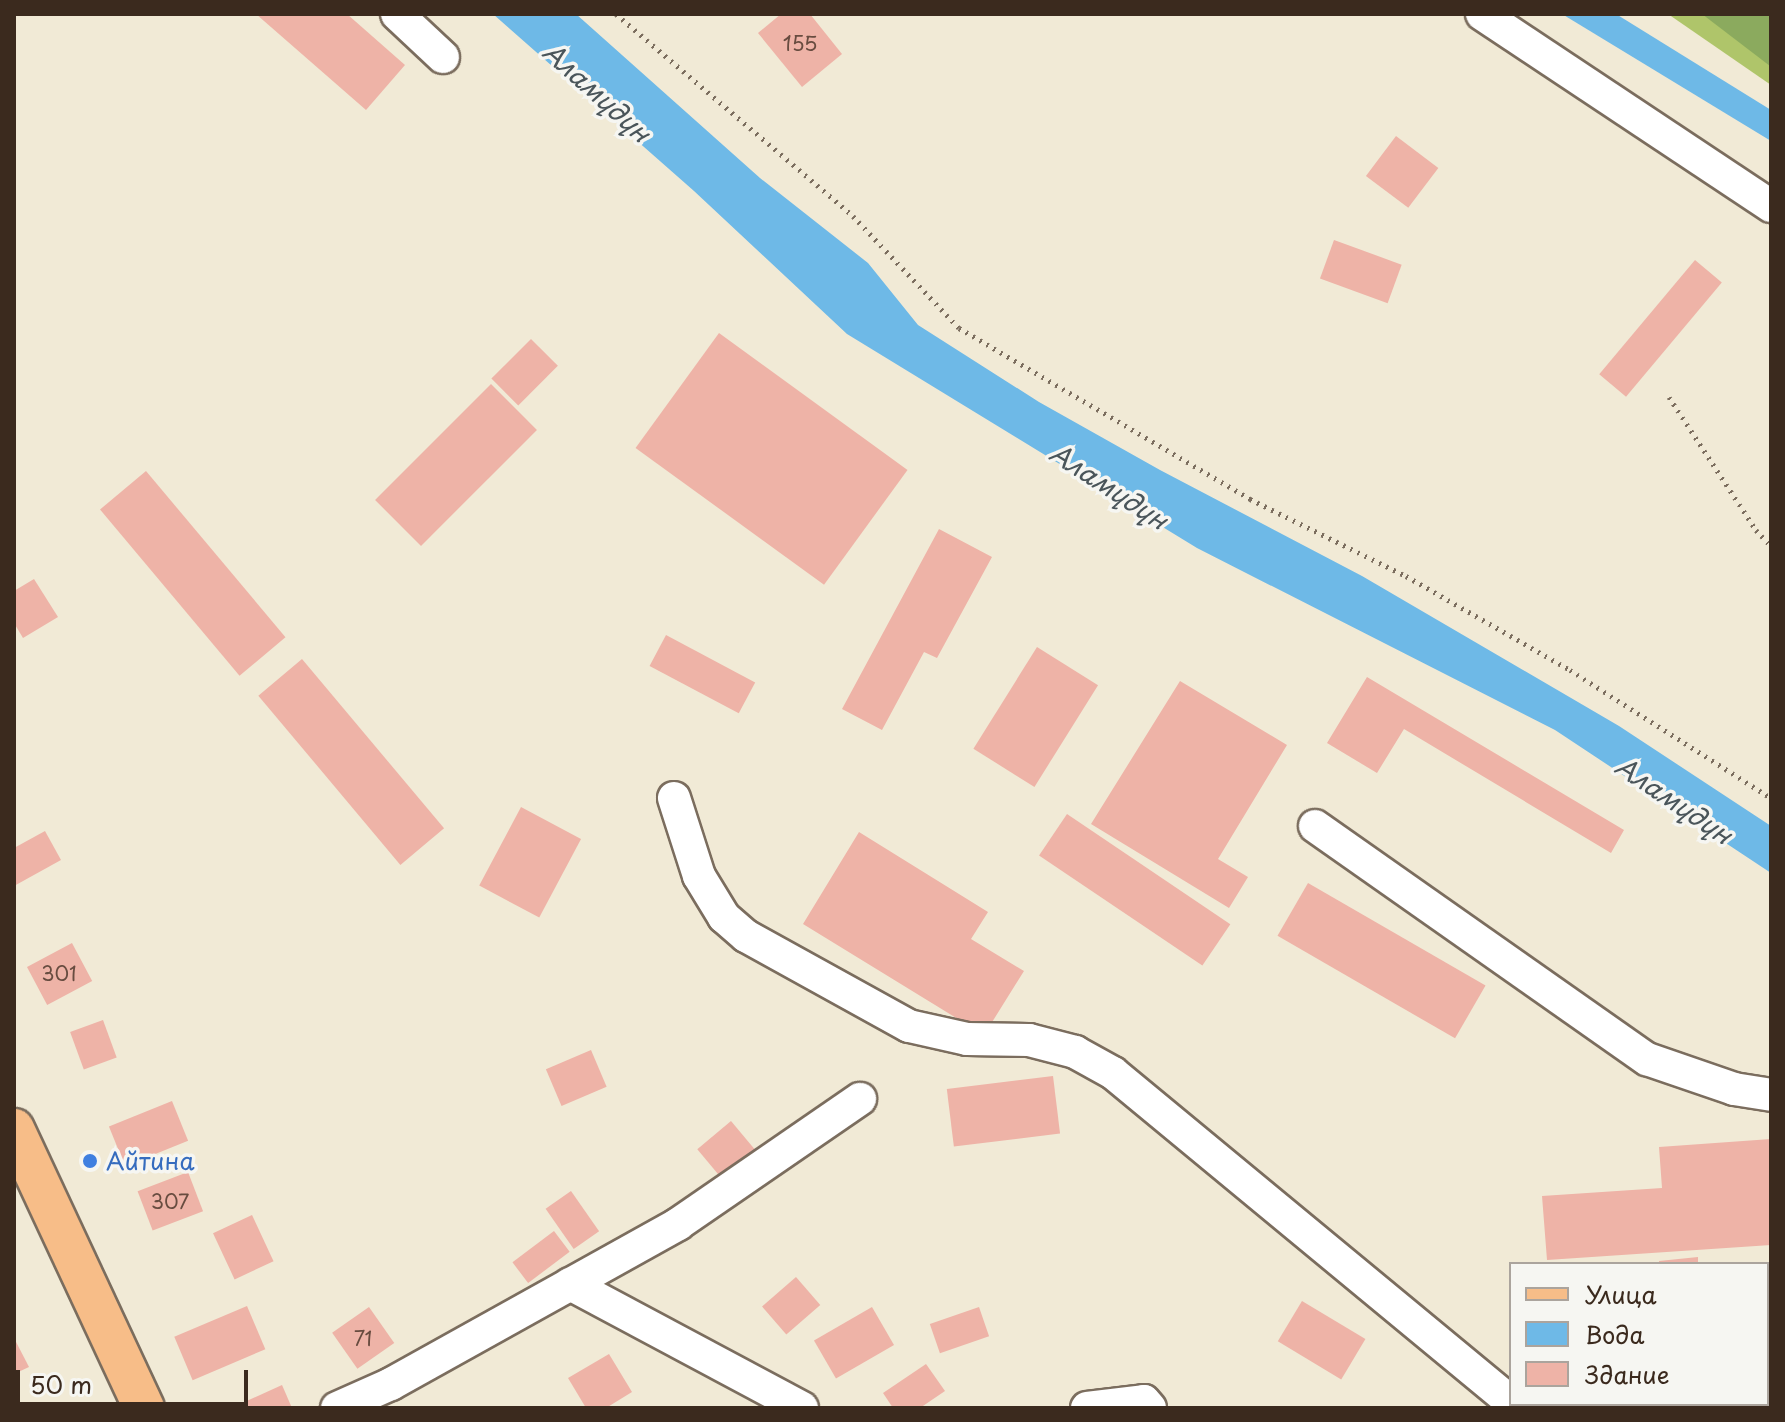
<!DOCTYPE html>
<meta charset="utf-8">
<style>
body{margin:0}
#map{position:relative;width:1785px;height:1422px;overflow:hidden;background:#f1ead6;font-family:"Playpen Sans",sans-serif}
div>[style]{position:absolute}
.green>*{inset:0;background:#afc56a}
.forest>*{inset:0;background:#8baa5e}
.water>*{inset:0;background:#6eb9e7}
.building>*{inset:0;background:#eeb3a7;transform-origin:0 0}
.path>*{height:5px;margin-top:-2.5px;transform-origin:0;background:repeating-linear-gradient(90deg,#7b6d5e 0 2px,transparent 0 8px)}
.roads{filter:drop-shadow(2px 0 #7b6d5e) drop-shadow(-2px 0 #7b6d5e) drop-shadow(0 2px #7b6d5e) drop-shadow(0 -2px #7b6d5e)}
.minor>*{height:32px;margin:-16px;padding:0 16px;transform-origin:16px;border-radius:16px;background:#fff}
.major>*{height:40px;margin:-20px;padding:0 20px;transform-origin:20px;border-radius:20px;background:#f7bd88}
.dots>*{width:22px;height:22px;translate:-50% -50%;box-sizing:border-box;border:4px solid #f6f6f2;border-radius:50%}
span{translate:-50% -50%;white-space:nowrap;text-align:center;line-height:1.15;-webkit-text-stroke:7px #f6f6f2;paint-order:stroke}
.number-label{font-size:20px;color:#684c40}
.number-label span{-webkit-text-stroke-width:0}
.shop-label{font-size:24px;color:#366cbe}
.left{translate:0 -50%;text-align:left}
.water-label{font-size:26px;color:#4a555a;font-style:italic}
.frame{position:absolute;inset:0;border:16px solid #3b2a1e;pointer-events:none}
.legend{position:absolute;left:1509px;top:1262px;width:260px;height:144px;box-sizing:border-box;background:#f6f6f2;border:2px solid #aba49d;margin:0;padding:10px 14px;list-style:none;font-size:24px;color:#3b2a1e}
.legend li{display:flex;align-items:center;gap:16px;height:40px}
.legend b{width:40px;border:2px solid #aba49d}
.scale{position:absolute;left:16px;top:1370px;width:232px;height:36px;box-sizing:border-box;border:4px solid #3b2a1e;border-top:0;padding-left:10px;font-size:24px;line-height:28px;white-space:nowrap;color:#3b2a1e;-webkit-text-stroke:6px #f6f6f2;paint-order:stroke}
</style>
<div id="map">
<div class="green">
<i style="clip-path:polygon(1668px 14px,1771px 14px,1771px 85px)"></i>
</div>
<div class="forest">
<i style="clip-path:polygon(1702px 14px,1771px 14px,1771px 66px,1770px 66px)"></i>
</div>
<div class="water">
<i style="clip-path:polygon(493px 14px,576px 14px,760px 178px,868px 263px,918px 325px,1039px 402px,1160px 470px,1362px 576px,1619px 726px,1771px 826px,1771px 873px,1555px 730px,1197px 548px,847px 334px,694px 191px)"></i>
<i style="clip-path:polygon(1562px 14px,1616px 14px,1771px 110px,1771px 141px)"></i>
</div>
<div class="building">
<i style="clip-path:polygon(256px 14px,347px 14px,405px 65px,366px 110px)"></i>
<i style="clip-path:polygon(781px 14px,810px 14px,842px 54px,802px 87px,758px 33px)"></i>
<i style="left:1396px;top:136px;width:53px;height:50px;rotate:37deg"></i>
<i style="left:1334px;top:240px;width:72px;height:41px;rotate:20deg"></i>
<i style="left:1695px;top:260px;width:35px;height:149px;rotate:40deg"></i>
<i style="left:719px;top:333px;width:233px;height:142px;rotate:36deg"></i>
<i style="left:531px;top:339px;width:38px;height:56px;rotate:45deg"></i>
<i style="left:491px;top:384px;width:65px;height:164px;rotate:45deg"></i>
<i style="left:146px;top:471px;width:217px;height:60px;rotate:50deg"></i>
<i style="clip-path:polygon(939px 529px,992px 557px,937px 658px,924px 652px,882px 730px,842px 709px)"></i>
<i style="clip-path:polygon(34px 579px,58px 617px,23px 638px,14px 623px,14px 591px)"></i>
<i style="left:666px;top:635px;width:101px;height:35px;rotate:28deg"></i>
<i style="left:1037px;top:647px;width:72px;height:120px;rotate:32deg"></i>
<i style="left:302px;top:659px;width:221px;height:57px;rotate:50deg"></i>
<i style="clip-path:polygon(1367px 677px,1624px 830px,1611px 853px,1404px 729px,1377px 773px,1327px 743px)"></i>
<i style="clip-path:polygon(1180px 681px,1287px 745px,1218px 859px,1248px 877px,1229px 908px,1091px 824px)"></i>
<i style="left:521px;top:807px;width:68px;height:89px;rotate:28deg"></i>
<i style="left:1067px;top:814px;width:197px;height:50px;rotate:34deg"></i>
<i style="clip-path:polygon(45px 831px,61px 860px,14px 886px,14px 848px)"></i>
<i style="clip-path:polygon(859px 832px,988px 912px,971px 939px,1024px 971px,984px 1035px,803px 924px)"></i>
<i style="left:1308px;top:883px;width:205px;height:61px;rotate:30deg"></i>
<i style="left:72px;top:943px;width:43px;height:51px;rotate:62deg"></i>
<i style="left:103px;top:1020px;width:40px;height:35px;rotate:70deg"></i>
<i style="left:591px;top:1050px;width:40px;height:49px;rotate:67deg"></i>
<i style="left:1053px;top:1076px;width:58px;height:107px;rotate:83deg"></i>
<i style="left:172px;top:1101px;width:43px;height:68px;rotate:68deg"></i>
<i style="left:731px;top:1121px;width:40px;height:44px;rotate:50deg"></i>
<i style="clip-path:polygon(1771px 1139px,1771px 1245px,1547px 1260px,1542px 1196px,1662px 1188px,1659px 1147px)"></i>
<i style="left:188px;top:1172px;width:42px;height:54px;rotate:69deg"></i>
<i style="left:571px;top:1191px;width:49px;height:31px;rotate:55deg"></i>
<i style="left:252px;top:1215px;width:51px;height:43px;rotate:65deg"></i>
<i style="left:554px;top:1231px;width:26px;height:52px;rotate:53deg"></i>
<i style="clip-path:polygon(1698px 1257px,1698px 1264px,1659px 1264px,1659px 1261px)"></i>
<i style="left:796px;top:1277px;width:37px;height:45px;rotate:49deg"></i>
<i style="left:1302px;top:1301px;width:74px;height:47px;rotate:31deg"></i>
<i style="left:247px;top:1306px;width:47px;height:79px;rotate:67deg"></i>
<i style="left:369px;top:1307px;width:44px;height:45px;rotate:55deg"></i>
<i style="left:872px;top:1307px;width:44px;height:67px;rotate:60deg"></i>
<i style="left:979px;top:1307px;width:31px;height:52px;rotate:71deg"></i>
<i style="clip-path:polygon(14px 1338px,29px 1367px,14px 1374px)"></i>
<i style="clip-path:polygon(609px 1354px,632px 1392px,606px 1408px,586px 1408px,568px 1378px)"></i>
<i style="clip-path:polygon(926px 1364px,945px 1391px,920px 1408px,893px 1408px,883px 1393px)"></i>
<i style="clip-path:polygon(282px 1385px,292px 1408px,231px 1408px)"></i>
</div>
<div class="path">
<i style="left:616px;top:14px;width:311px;rotate:40.4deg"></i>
<i style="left:853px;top:216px;width:154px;rotate:46.6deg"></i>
<i style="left:959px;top:328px;width:338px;rotate:30.4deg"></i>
<i style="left:1250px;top:499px;width:174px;rotate:26.3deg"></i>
<i style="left:1406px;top:576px;width:189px;rotate:29.8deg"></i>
<i style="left:1570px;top:670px;width:238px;rotate:32.5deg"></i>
<i style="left:1669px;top:397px;width:159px;rotate:56.8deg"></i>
<i style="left:1756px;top:530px;width:22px;rotate:47deg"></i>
</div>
<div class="roads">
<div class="minor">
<i style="left:397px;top:14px;width:63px;rotate:43.1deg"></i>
<i style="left:1482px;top:14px;width:347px;rotate:33.6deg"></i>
<i style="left:674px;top:798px;width:82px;rotate:72.2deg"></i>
<i style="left:699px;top:876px;width:48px;rotate:58.6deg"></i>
<i style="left:724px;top:917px;width:29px;rotate:41deg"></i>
<i style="left:746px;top:936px;width:186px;rotate:28.9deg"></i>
<i style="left:909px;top:1026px;width:59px;rotate:12.6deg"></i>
<i style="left:967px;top:1039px;width:62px;rotate:0.9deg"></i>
<i style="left:1029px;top:1040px;width:48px;rotate:14.6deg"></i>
<i style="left:1075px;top:1052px;width:43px;rotate:28.9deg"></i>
<i style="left:1113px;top:1073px;width:516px;rotate:39.58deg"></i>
<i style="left:1315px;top:826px;width:406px;rotate:35.1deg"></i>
<i style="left:1647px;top:1059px;width:92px;rotate:19deg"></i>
<i style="left:1734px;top:1089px;width:37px;rotate:9deg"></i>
<i style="left:570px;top:1284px;width:263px;rotate:28.1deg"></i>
<i style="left:337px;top:1408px;width:59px;rotate:-24deg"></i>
<i style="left:391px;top:1384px;width:329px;rotate:-29.1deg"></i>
<i style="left:678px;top:1224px;width:221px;rotate:-34.5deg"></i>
<i style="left:1087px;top:1408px;width:57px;rotate:-7deg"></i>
<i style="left:1144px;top:1401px;width:9px;rotate:49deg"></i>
</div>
<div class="major">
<i style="left:14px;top:1129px;width:308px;rotate:65deg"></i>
</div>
</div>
<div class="dots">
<i style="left:90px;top:1161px;background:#3f7fe0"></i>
</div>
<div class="number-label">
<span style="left:800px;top:43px">155</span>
<span style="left:59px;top:973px">301</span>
<span style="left:170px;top:1201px">307</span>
<span style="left:363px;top:1338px">71</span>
</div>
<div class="shop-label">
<span class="left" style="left:106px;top:1161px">Айтина</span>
</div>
<div class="water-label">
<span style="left:597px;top:92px;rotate:42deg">Аламүдүн</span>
<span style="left:1109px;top:486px;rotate:33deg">Аламүдүн</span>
<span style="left:1674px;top:800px;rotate:34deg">Аламүдүн</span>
</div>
<div class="frame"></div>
<ul class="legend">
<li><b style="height:10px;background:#f7bd88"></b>Улица</li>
<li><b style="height:22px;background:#6eb9e7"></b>Вода</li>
<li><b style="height:22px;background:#eeb3a7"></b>Здание</li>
</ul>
<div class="scale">50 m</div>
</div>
